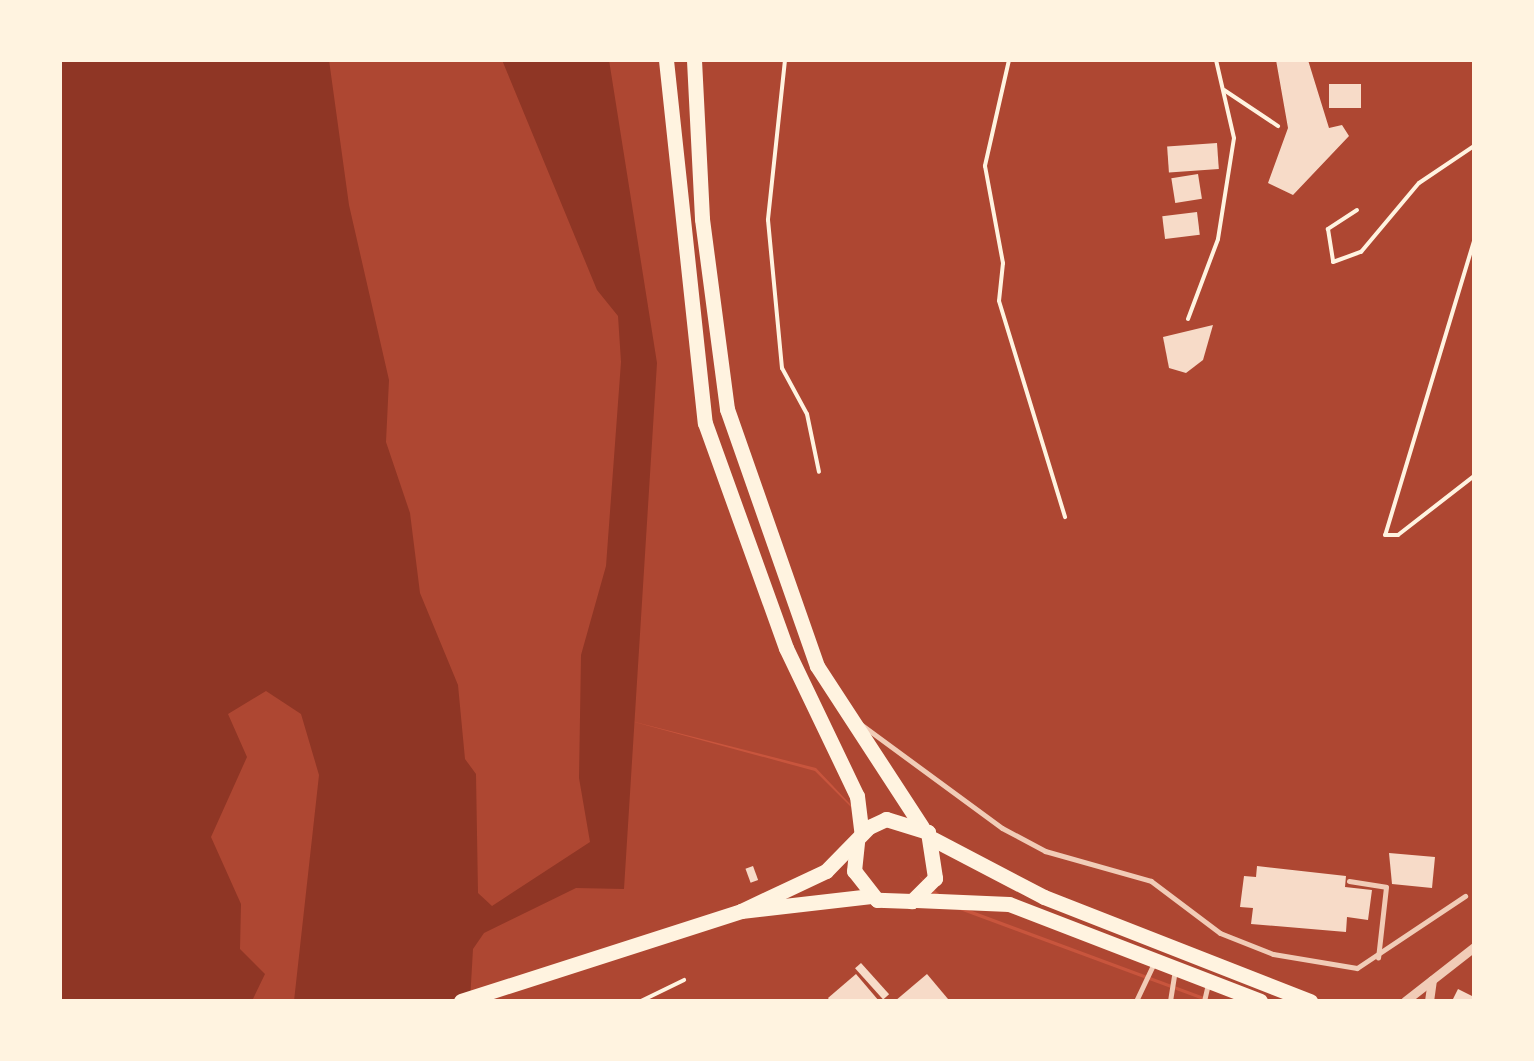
<!DOCTYPE html>
<style>
body{margin:0}
#map{position:relative;width:1534px;height:1061px;overflow:hidden;background:#c8553d;font-family:Figtree,sans-serif}
div>[style]{position:absolute}
.green>*{inset:0;background:#ae4732}
.water>*{inset:0;background:#8f3625}
.building>*{inset:0;background:#f7dbc8;transform-origin:0 0}
.path>*{height:4px;margin:-2px;padding:0 2px;transform-origin:2px;border-radius:2px;background:#fff3e0}
.service>*{height:5px;margin:-2.5px;padding:0 2.5px;transform-origin:2.5px;border-radius:2.5px;background:#f1ccb7}
.minor>*{height:9px;margin:-4.5px;padding:0 4.5px;transform-origin:4.5px;border-radius:4.5px;background:#f1ccb7}
.primary>*{height:15px;margin:-7.5px;padding:0 7.5px;transform-origin:7.5px;border-radius:7.5px;background:#fff3e0}
span{translate:-50% -50%;white-space:nowrap;text-align:center;line-height:1.15;-webkit-text-stroke:10px #fff3e0;paint-order:stroke}
.frame{position:absolute;inset:0;border:62px solid #fff3e0;pointer-events:none}
</style>
<div id="map">
<div class="green">
<i style="clip-path:polygon(evenodd,60px 60px,1474px 60px,1474px 1001px,1215px 1001px,948px 902px,919px 876px,941px 903px,1206px 1001px,60px 1001px,118px 914px,60px 60px,627px 720px,816px 768px,885px 841px,815px 771px,627px 720px)"></i>
</div>
<div class="water">
<i style="clip-path:polygon(60px 60px,329px 60px,349px 205px,389px 380px,386px 442px,410px 513px,420px 593px,458px 685px,465px 759px,476px 774px,478px 893px,492px 906px,590px 842px,579px 778px,581px 655px,606px 566px,621px 362px,618px 316px,597px 290px,502px 60px,609px 60px,657px 363px,624px 889px,576px 888px,484px 933px,473px 949px,470px 1001px,294px 1001px,319px 775px,301px 714px,266px 691px,228px 714px,247px 757px,211px 837px,241px 904px,240px 949px,265px 974px,252px 1001px,60px 1001px)"></i>
</div>
<div class="building">
<i style="clip-path:polygon(1276px 60px,1308px 60px,1329px 128px,1342px 125px,1349px 136px,1293px 195px,1268px 183px,1288px 128px)"></i>
<i style="left:1329px;top:84px;width:32px;height:24px"></i>
<i style="left:1217px;top:143px;width:26px;height:50px;rotate:86deg"></i>
<i style="left:1198px;top:174px;width:25px;height:27px;rotate:81deg"></i>
<i style="left:1197px;top:212px;width:23px;height:35px;rotate:83deg"></i>
<i style="clip-path:polygon(1213px 325px,1203px 360px,1186px 373px,1169px 368px,1163px 337px)"></i>
<i style="clip-path:polygon(1389px 853px,1435px 857px,1432px 888px,1392px 884px)"></i>
<i style="left:753px;top:866px;width:15px;height:8px;rotate:70deg"></i>
<i style="clip-path:polygon(1257px 866px,1346px 876px,1345px 887px,1372px 890px,1368px 920px,1347px 917px,1346px 932px,1251px 924px,1253px 908px,1240px 907px,1244px 876px,1256px 877px)"></i>
<i style="left:861px;top:963px;width:42px;height:8px;rotate:48deg"></i>
<i style="clip-path:polygon(856px 974px,879px 1001px,830px 1001px,828px 998px)"></i>
<i style="clip-path:polygon(927px 974px,948px 999px,895px 1001px)"></i>
<i style="clip-path:polygon(1458px 989px,1474px 997px,1474px 1001px,1452px 1001px)"></i>
</div>
<div class="path">
<i style="left:785px;top:60px;width:161px;rotate:96.1deg"></i>
<i style="left:768px;top:220px;width:149px;rotate:84.6deg"></i>
<i style="left:782px;top:368px;width:52px;rotate:61.5deg"></i>
<i style="left:807px;top:414px;width:59px;rotate:78.3deg"></i>
<i style="left:1009px;top:60px;width:109px;rotate:102.8deg"></i>
<i style="left:985px;top:166px;width:99px;rotate:79.5deg"></i>
<i style="left:1003px;top:263px;width:38px;rotate:96deg"></i>
<i style="left:999px;top:301px;width:226px;rotate:73deg"></i>
<i style="left:1224px;top:90px;width:65px;rotate:33.7deg"></i>
<i style="left:1357px;top:210px;width:35px;rotate:147deg"></i>
<i style="left:1328px;top:229px;width:33px;rotate:81deg"></i>
<i style="left:1333px;top:262px;width:30px;rotate:-20deg"></i>
<i style="left:1361px;top:252px;width:90px;rotate:-50deg"></i>
<i style="left:1419px;top:183px;width:66px;rotate:-33.9deg"></i>
<i style="left:1474px;top:241px;width:307px;rotate:106.8deg"></i>
<i style="left:1385px;top:535px;width:13px"></i>
<i style="left:1398px;top:535px;width:96px;rotate:-37.8deg"></i>
<i style="left:1188px;top:319px;width:85px;rotate:-69.4deg"></i>
<i style="left:1218px;top:239px;width:102px;rotate:-81deg"></i>
<i style="left:1234px;top:138px;width:80px;rotate:-103deg"></i>
<i style="left:641px;top:1001px;width:48px;rotate:-26deg"></i>
</div>
<div class="service">
<i style="left:859px;top:723px;width:177px;rotate:36.3deg"></i>
<i style="left:1002px;top:828px;width:49px;rotate:28.1deg"></i>
<i style="left:1045px;top:851px;width:110px;rotate:15.8deg"></i>
<i style="left:1151px;top:881px;width:86px;rotate:37deg"></i>
<i style="left:1220px;top:933px;width:57px;rotate:21.6deg"></i>
<i style="left:1273px;top:954px;width:85px;rotate:9.5deg"></i>
<i style="left:1357px;top:968px;width:130px;rotate:-33.7deg"></i>
<i style="left:1349px;top:881px;width:37px;rotate:9deg"></i>
<i style="left:1386px;top:887px;width:71px;rotate:96.4deg"></i>
<i style="left:1136px;top:1001px;width:42px;rotate:-64.7deg"></i>
<i style="left:1170px;top:1001px;width:31px;rotate:-81deg"></i>
<i style="left:1204px;top:1001px;width:18px;rotate:-77deg"></i>
</div>
<div class="minor">
<i style="left:1405px;top:1001px;width:88px;rotate:-38deg"></i>
<i style="left:1429px;top:1001px;width:21px;rotate:-82deg"></i>
</div>
<div class="primary">
<i style="left:666px;top:60px;width:365px;rotate:83.9deg"></i>
<i style="left:705px;top:423px;width:239px;rotate:70.2deg"></i>
<i style="left:786px;top:648px;width:164px;rotate:64.4deg"></i>
<i style="left:857px;top:796px;width:38px;rotate:83deg"></i>
<i style="left:694px;top:60px;width:159px;rotate:87.1deg"></i>
<i style="left:702px;top:219px;width:192px;rotate:82.5deg"></i>
<i style="left:727px;top:409px;width:272px;rotate:70.7deg"></i>
<i style="left:817px;top:666px;width:192px;rotate:56.9deg"></i>
<i style="left:933px;top:839px;width:125px;rotate:27.6deg"></i>
<i style="left:1044px;top:897px;width:286px;rotate:21.4deg"></i>
<i style="left:916px;top:900px;width:93px;rotate:2.5deg"></i>
<i style="left:1009px;top:904px;width:269px;rotate:21.1deg"></i>
<i style="left:741px;top:911px;width:131px;rotate:-6.6deg"></i>
<i style="left:461px;top:1001px;width:294px;rotate:-17.8deg"></i>
<i style="left:741px;top:911px;width:94px;rotate:-25.2deg"></i>
<i style="left:826px;top:871px;width:62px;rotate:-45.7deg"></i>
<i style="left:869px;top:827px;width:19px;rotate:-25deg"></i>
<i style="left:886px;top:819px;width:44px;rotate:17.2deg"></i>
<i style="left:928px;top:832px;width:47px;rotate:81.3deg"></i>
<i style="left:935px;top:878px;width:33px;rotate:135deg"></i>
<i style="left:912px;top:901px;width:35px;rotate:-178deg"></i>
<i style="left:877px;top:900px;width:37px;rotate:-128deg"></i>
<i style="left:854px;top:871px;width:29px;rotate:-84deg"></i>
</div>
<div class="frame"></div>
</div>
